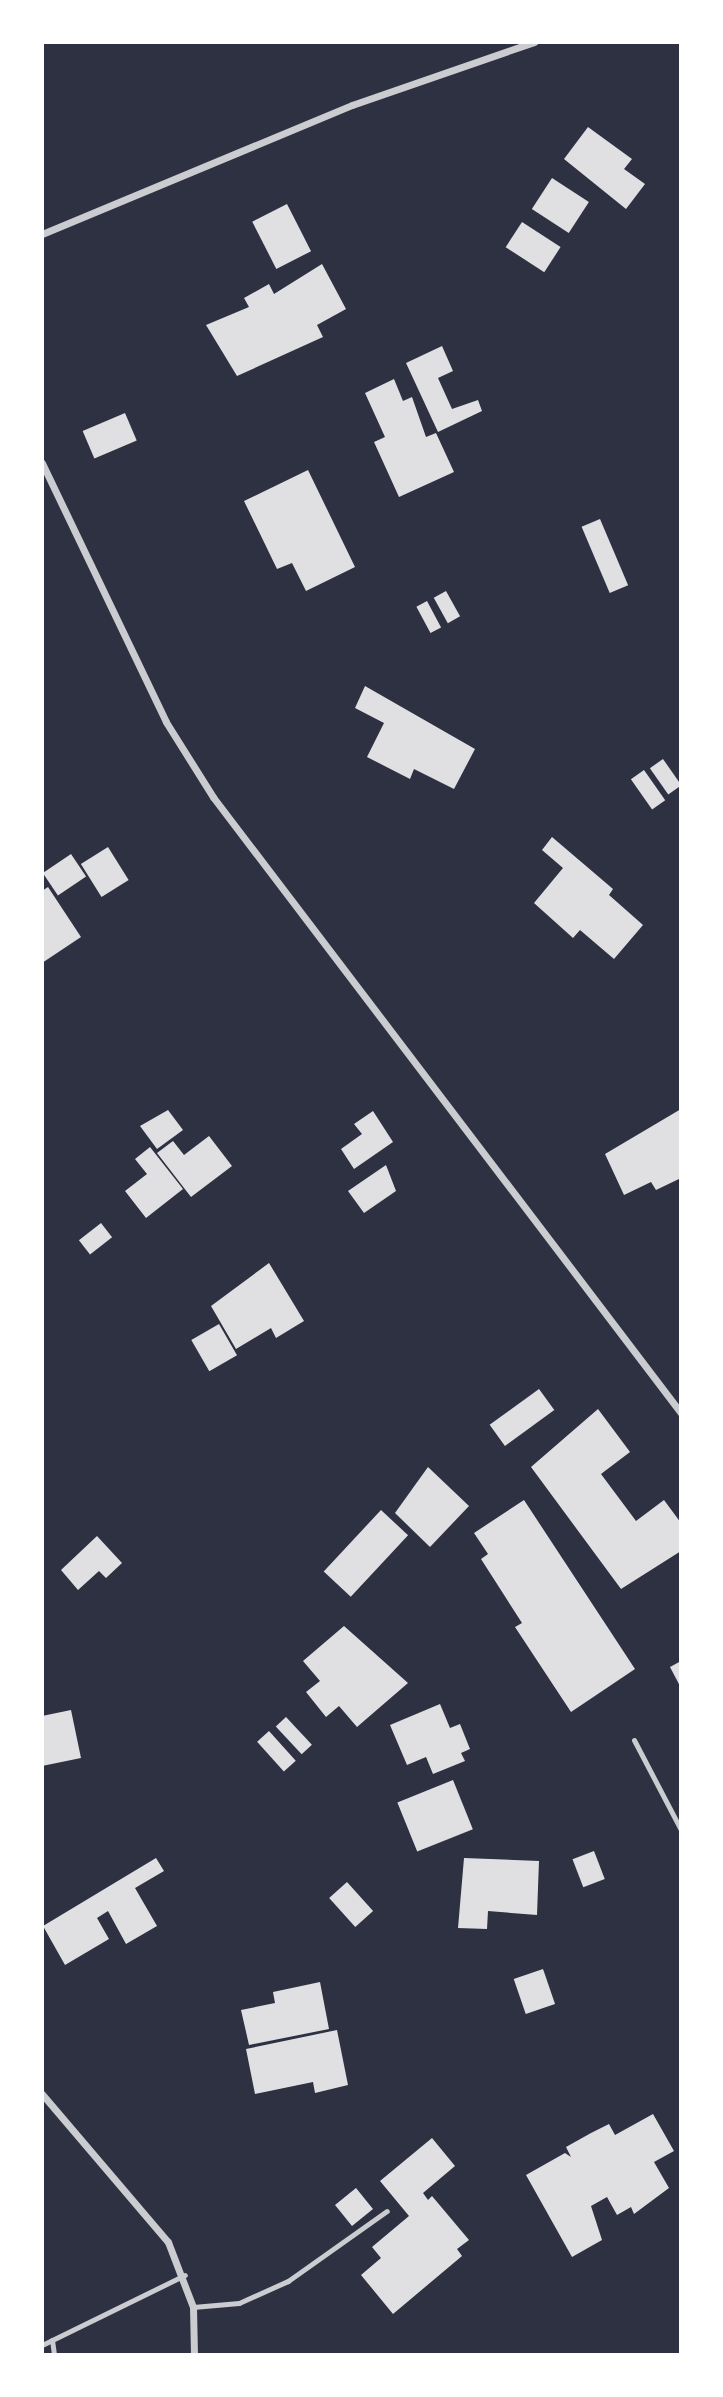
<!DOCTYPE html>
<style>
body{margin:0}
#map{position:relative;width:723px;height:2397px;overflow:hidden;background:#2d3142;font-family:"Alegreya Sans",sans-serif}
div>[style]{position:absolute}
.building>*{inset:0;background:#e0e0e3;transform-origin:0 0}
.service>*{height:5px;margin:-2.5px;padding:0 2.5px;transform-origin:2.5px;border-radius:2.5px;background:#caccd0}
.minor>*{height:7px;margin:-3.5px;padding:0 3.5px;transform-origin:3.5px;border-radius:3.5px;background:#caccd0}
span{translate:-50% -50%;white-space:nowrap;text-align:center;line-height:1.15;-webkit-text-stroke:7px #fff;paint-order:stroke}
.frame{position:absolute;inset:0;border:44px solid #fff;pointer-events:none}
</style>
<div id="map">
<div class="building">
<i style="clip-path:polygon(588px 127px,632px 159px,624px 169px,645px 184px,626px 209px,564px 159px)"></i>
<i style="left:552px;top:178px;width:44px;height:37px;rotate:33deg"></i>
<i style="left:287px;top:204px;width:53px;height:39px;rotate:63deg"></i>
<i style="left:522px;top:222px;width:46px;height:30px;rotate:33deg"></i>
<i style="clip-path:polygon(322px 264px,346px 309px,317px 325px,323px 337px,237px 376px,206px 325px,249px 307px,244px 298px,269px 284px,274px 294px)"></i>
<i style="clip-path:polygon(442px 346px,453px 371px,438px 378px,452px 409px,478px 400px,482px 411px,438px 432px,406px 363px)"></i>
<i style="clip-path:polygon(394px 379px,403px 401px,412px 397px,426px 437px,436px 433px,454px 472px,399px 497px,374px 442px,385px 437px,365px 393px)"></i>
<i style="left:125px;top:413px;width:30px;height:46px;rotate:67deg"></i>
<i style="clip-path:polygon(308px 470px,355px 567px,306px 591px,292px 563px,277px 569px,244px 501px)"></i>
<i style="left:600px;top:519px;width:72px;height:20px;rotate:67deg"></i>
<i style="left:446px;top:591px;width:29px;height:14px;rotate:61deg"></i>
<i style="left:427px;top:601px;width:30px;height:12px;rotate:62deg"></i>
<i style="clip-path:polygon(365px 686px,475px 749px,454px 789px,414px 769px,410px 779px,367px 757px,384px 723px,355px 708px)"></i>
<i style="left:663px;top:759px;width:32px;height:16px;rotate:55deg"></i>
<i style="left:644px;top:770px;width:37px;height:16px;rotate:55deg"></i>
<i style="clip-path:polygon(552px 837px,613px 889px,609px 895px,643px 925px,614px 959px,580px 930px,573px 938px,534px 903px,563px 868px,542px 850px)"></i>
<i style="left:108px;top:847px;width:39px;height:32px;rotate:58deg"></i>
<i style="left:71px;top:854px;width:27px;height:34px;rotate:56deg"></i>
<i style="clip-path:polygon(48px 887px,81px 937px,42px 963px,42px 891px)"></i>
<i style="clip-path:polygon(681px 1109px,681px 1178px,656px 1190px,651px 1182px,624px 1195px,605px 1154px)"></i>
<i style="clip-path:polygon(168px 1110px,183px 1130px,157px 1149px,140px 1126px)"></i>
<i style="clip-path:polygon(373px 1111px,393px 1142px,354px 1169px,341px 1149px,362px 1134px,354px 1124px)"></i>
<i style="clip-path:polygon(209px 1136px,232px 1166px,191px 1197px,157px 1153px,173px 1141px,184px 1155px)"></i>
<i style="clip-path:polygon(150px 1147px,183px 1189px,146px 1218px,125px 1191px,147px 1174px,135px 1159px)"></i>
<i style="clip-path:polygon(386px 1165px,396px 1191px,364px 1213px,348px 1191px)"></i>
<i style="left:101px;top:1223px;width:18px;height:28px;rotate:52deg"></i>
<i style="clip-path:polygon(269px 1263px,304px 1321px,276px 1338px,271px 1328px,236px 1349px,211px 1306px)"></i>
<i style="left:219px;top:1324px;width:36px;height:32px;rotate:60deg"></i>
<i style="left:539px;top:1389px;width:26px;height:61px;rotate:54deg"></i>
<i style="clip-path:polygon(598px 1409px,630px 1452px,601px 1474px,636px 1521px,664px 1500px,681px 1523px,681px 1551px,621px 1589px,531px 1467px)"></i>
<i style="clip-path:polygon(428px 1467px,469px 1506px,430px 1547px,395px 1513px)"></i>
<i style="clip-path:polygon(524px 1500px,635px 1669px,571px 1712px,515px 1627px,522px 1623px,481px 1559px,488px 1554px,474px 1533px)"></i>
<i style="left:381px;top:1510px;width:37px;height:84px;rotate:43deg"></i>
<i style="clip-path:polygon(97px 1536px,122px 1563px,106px 1578px,99px 1571px,78px 1590px,61px 1570px)"></i>
<i style="clip-path:polygon(344px 1626px,408px 1683px,357px 1727px,339px 1706px,326px 1717px,306px 1692px,320px 1681px,303px 1661px)"></i>
<i style="clip-path:polygon(681px 1661px,681px 1688px,670px 1667px)"></i>
<i style="clip-path:polygon(440px 1704px,450px 1728px,460px 1724px,470px 1749px,461px 1753px,465px 1761px,433px 1774px,426px 1757px,407px 1765px,390px 1725px)"></i>
<i style="clip-path:polygon(71px 1710px,81px 1758px,42px 1766px,42px 1716px)"></i>
<i style="left:286px;top:1717px;width:38px;height:14px;rotate:47deg"></i>
<i style="left:269px;top:1731px;width:40px;height:16px;rotate:48deg"></i>
<i style="left:453px;top:1780px;width:53px;height:60px;rotate:68deg"></i>
<i style="left:594px;top:1851px;width:30px;height:23px;rotate:69deg"></i>
<i style="clip-path:polygon(156px 1858px,164px 1871px,135px 1888px,157px 1926px,126px 1944px,108px 1911px,97px 1918px,109px 1939px,65px 1965px,43px 1926px)"></i>
<i style="clip-path:polygon(464px 1858px,539px 1861px,537px 1915px,488px 1911px,487px 1929px,458px 1928px)"></i>
<i style="left:347px;top:1882px;width:39px;height:24px;rotate:48deg"></i>
<i style="left:543px;top:1969px;width:37px;height:31px;rotate:71deg"></i>
<i style="clip-path:polygon(320px 1982px,329px 2029px,249px 2045px,241px 2010px,275px 2003px,273px 1992px)"></i>
<i style="clip-path:polygon(337px 2030px,348px 2085px,315px 2093px,313px 2082px,255px 2094px,246px 2049px)"></i>
<i style="clip-path:polygon(653px 2114px,674px 2151px,654px 2162px,669px 2188px,634px 2214px,631px 2207px,617px 2215px,607px 2197px,591px 2206px,602px 2240px,572px 2257px,526px 2175px,565px 2153px,571px 2157px,566px 2147px,591px 2133px,609px 2124px,615px 2135px)"></i>
<i style="clip-path:polygon(432px 2138px,455px 2166px,423px 2193px,428px 2200px,432px 2196px,469px 2240px,457px 2249px,462px 2256px,393px 2314px,361px 2275px,381px 2258px,372px 2247px,409px 2216px,380px 2181px)"></i>
<i style="left:356px;top:2188px;width:27px;height:27px;rotate:51deg"></i>
</div>
<div class="service">
<i style="left:634px;top:1740px;width:102px;rotate:62.4deg"></i>
<i style="left:193px;top:2307px;width:46px;rotate:-5deg"></i>
<i style="left:239px;top:2303px;width:54px;rotate:-24.2deg"></i>
<i style="left:288px;top:2281px;width:121px;rotate:-35.3deg"></i>
<i style="left:52px;top:2340px;width:15px;rotate:82deg"></i>
<i style="left:42px;top:2345px;width:159px;rotate:-26.1deg"></i>
</div>
<div class="minor">
<i style="left:42px;top:234px;width:336px;rotate:-22.6deg"></i>
<i style="left:352px;top:105px;width:193px;rotate:-19.1deg"></i>
<i style="left:42px;top:463px;width:287px;rotate:64.4deg"></i>
<i style="left:166px;top:722px;width:89px;rotate:57.9deg"></i>
<i style="left:213px;top:797px;width:774px;rotate:52.77deg"></i>
<i style="left:42px;top:2094px;width:194px;rotate:49.6deg"></i>
<i style="left:168px;top:2242px;width:70px;rotate:69deg"></i>
<i style="left:193px;top:2307px;width:48px;rotate:88.8deg"></i>
</div>
<div class="frame"></div>
</div>
